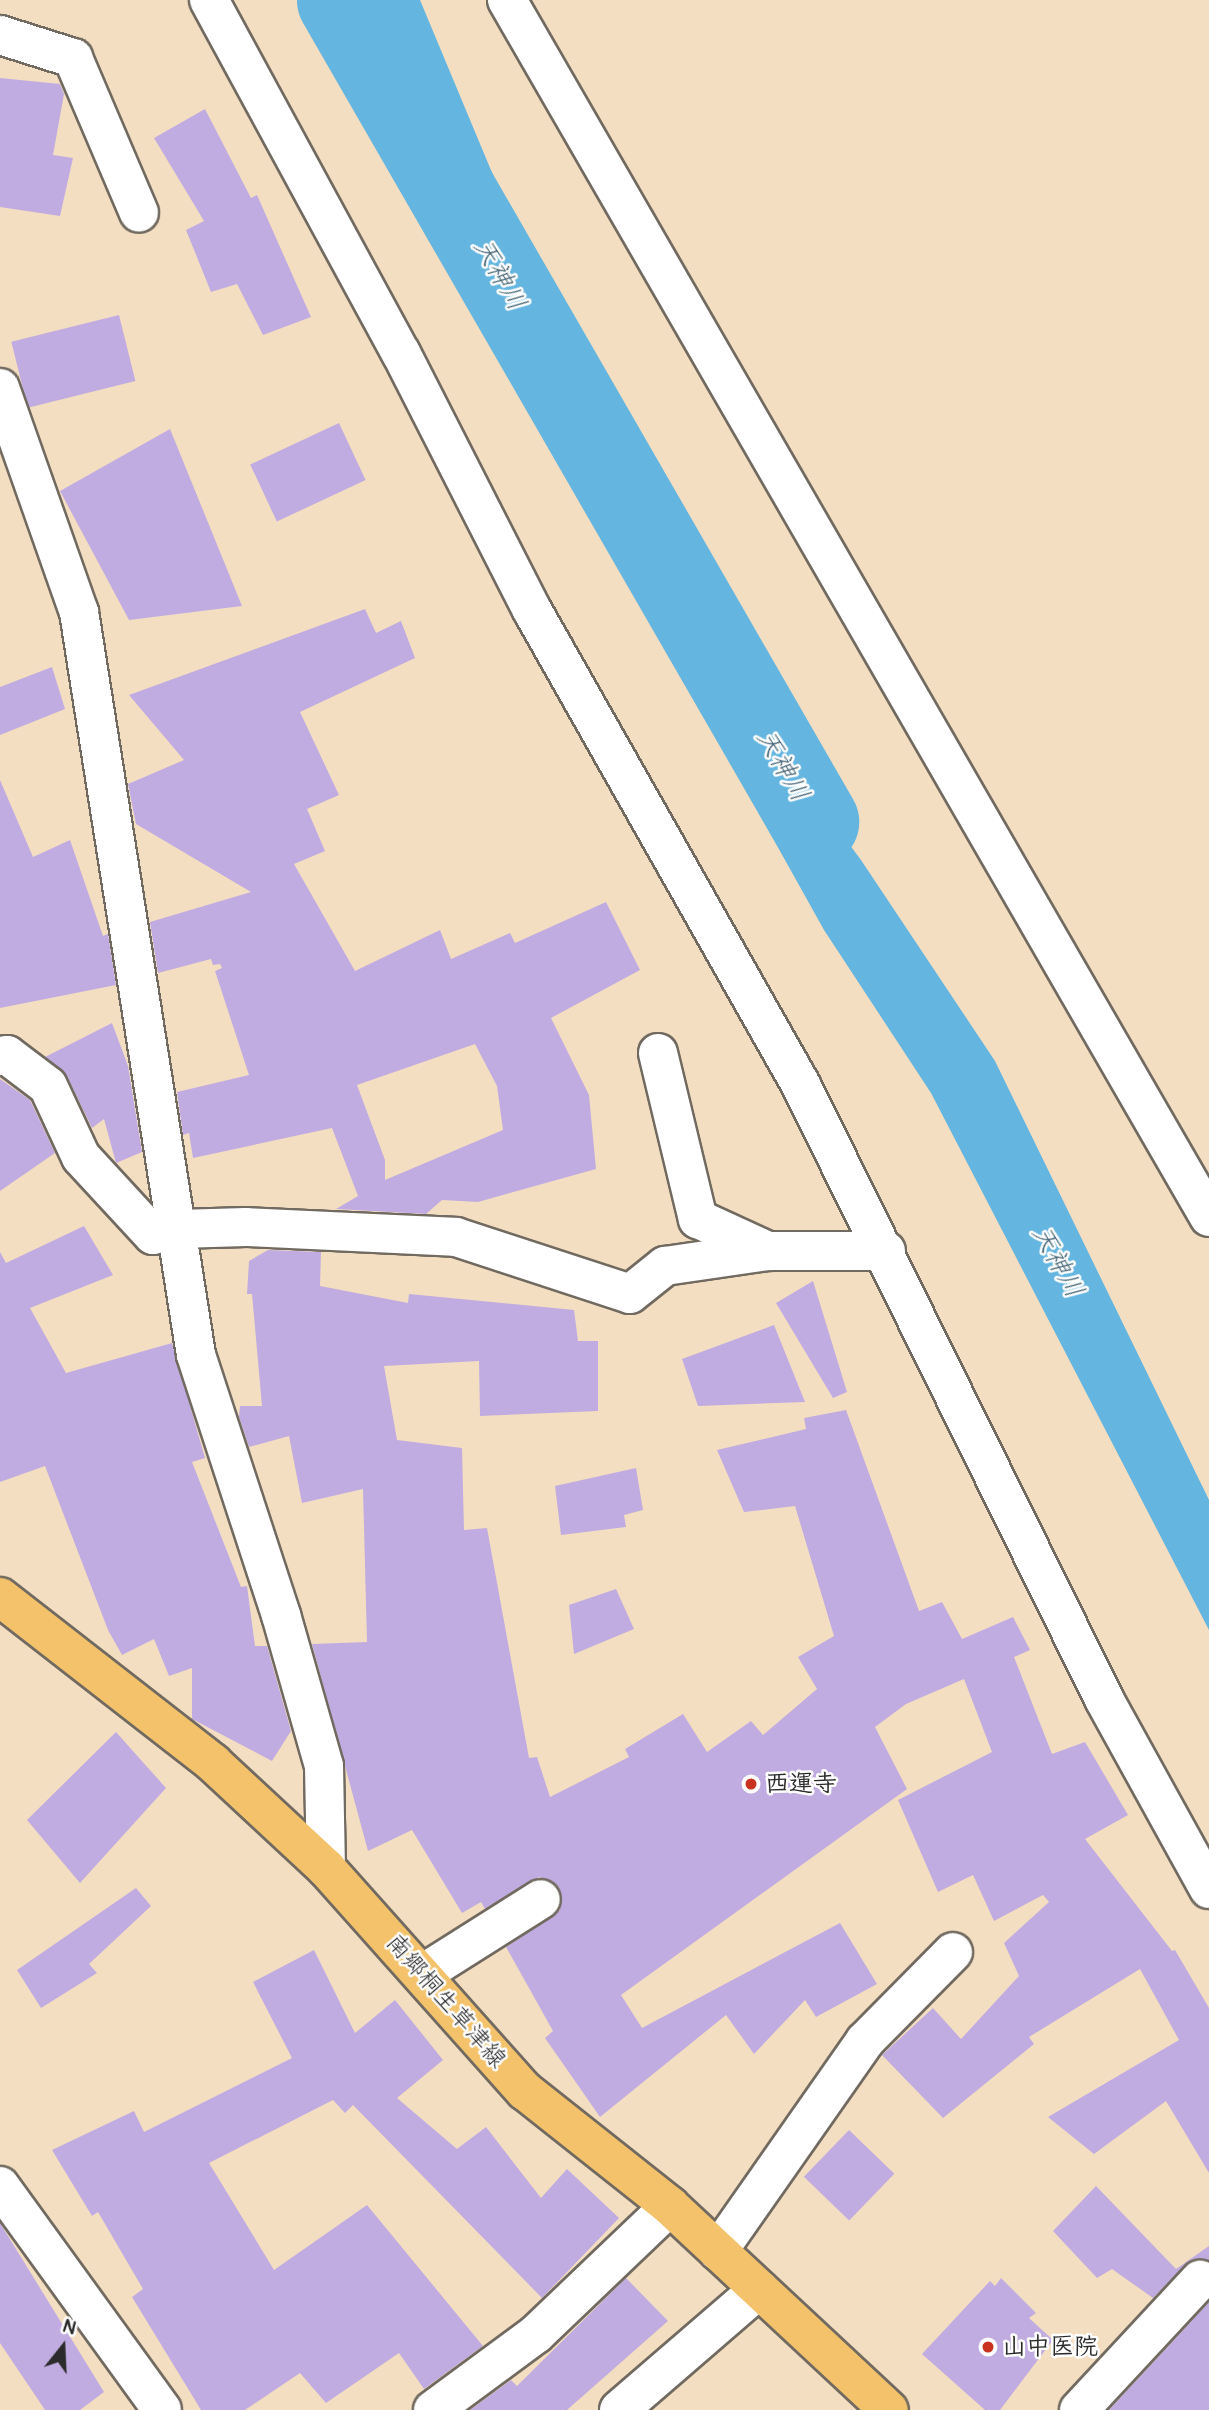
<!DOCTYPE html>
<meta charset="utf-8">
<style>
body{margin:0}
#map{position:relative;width:1209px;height:2410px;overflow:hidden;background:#f4dec1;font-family:Pangolin,"Klee One",sans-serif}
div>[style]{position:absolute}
.water>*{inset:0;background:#64b5df}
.river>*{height:89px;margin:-44.5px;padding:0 44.5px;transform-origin:44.5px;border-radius:44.5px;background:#64b5df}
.building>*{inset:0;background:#c1ace1;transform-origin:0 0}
.roads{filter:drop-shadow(2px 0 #716a60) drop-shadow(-2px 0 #716a60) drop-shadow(0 2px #716a60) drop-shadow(0 -2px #716a60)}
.minor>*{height:38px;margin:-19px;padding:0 19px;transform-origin:19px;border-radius:19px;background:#fff}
.major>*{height:38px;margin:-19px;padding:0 19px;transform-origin:19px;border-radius:19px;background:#f3c26a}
.dots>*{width:19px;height:19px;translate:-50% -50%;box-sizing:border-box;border:4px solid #fff;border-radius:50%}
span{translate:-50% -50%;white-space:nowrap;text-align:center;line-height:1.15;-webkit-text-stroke:5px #fff;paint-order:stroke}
.poi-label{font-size:24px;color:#2b2b2b;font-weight:700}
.left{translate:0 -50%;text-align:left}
.street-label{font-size:24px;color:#2b2b2b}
.water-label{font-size:26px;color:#426273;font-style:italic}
.north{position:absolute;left:28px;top:2312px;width:70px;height:70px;-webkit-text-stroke:5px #fff;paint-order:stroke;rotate:18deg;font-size:19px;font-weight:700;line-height:28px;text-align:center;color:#2b2b2b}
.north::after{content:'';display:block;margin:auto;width:24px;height:32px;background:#2b2b2b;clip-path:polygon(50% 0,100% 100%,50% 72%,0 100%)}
</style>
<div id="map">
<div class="water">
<i style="clip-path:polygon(341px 0,420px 0,674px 609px,861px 860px,995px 1061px,1209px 1500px,1209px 1630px,931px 1093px,824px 930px,602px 532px,511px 346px,449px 135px,379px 39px)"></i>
</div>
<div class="river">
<i style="left:341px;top:0;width:948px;rotate:60.05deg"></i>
</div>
<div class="building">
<i style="clip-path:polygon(0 78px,60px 84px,64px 94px,53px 155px,73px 158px,60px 216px,0 207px)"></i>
<i style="clip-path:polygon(205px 109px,251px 198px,257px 195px,311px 317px,263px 335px,237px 284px,211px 292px,186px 230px,204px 221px,154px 138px)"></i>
<i style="left:119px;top:315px;width:68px;height:111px;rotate:76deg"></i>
<i style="left:339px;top:423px;width:63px;height:98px;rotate:65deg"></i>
<i style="clip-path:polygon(170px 429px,242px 606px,129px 620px,60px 491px)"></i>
<i style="clip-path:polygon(evenodd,365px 609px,376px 633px,401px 621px,415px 658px,300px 712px,339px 795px,307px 809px,325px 851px,294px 864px,355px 971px,440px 930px,451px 959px,510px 933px,515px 943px,606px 902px,640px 970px,551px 1018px,589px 1095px,596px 1169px,478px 1202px,442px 1200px,426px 1214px,336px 1209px,358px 1196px,332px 1128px,193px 1158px,189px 1133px,183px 1135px,177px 1092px,249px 1075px,215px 971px,222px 968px,220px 964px,213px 965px,211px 959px,158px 973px,150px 922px,251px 892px,136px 824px,128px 784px,184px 760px,129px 695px,365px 609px,475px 1044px,497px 1086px,503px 1130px,385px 1180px,385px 1160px,357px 1085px,475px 1044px)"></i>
<i style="clip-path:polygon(52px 667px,65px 709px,0 735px,0 687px)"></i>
<i style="clip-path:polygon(0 780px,33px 857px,70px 840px,103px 936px,108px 934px,116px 985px,0 1008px)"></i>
<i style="clip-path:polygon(112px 1023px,128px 1066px,142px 1152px,116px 1163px,104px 1119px,92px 1128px,67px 1076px,45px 1057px)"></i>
<i style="clip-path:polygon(0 1079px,30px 1100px,55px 1153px,0 1191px)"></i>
<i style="clip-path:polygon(84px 1226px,113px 1275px,30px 1308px,66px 1373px,172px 1343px,205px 1458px,192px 1462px,241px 1587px,247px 1586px,255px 1646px,267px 1646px,291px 1731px,272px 1761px,192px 1719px,192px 1668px,169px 1676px,154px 1639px,122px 1655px,108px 1630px,45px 1466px,0 1482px,0 1252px,6px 1263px)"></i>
<i style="clip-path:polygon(268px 1250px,321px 1252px,320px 1286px,408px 1303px,409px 1294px,574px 1310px,578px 1341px,598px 1341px,598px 1411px,480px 1416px,479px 1361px,384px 1366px,397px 1440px,462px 1448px,464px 1530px,487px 1528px,529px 1758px,537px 1757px,550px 1797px,629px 1757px,625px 1749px,683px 1714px,707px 1752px,751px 1721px,763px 1735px,817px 1689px,798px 1657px,834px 1636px,795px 1506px,744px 1512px,717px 1450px,806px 1429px,804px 1418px,846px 1410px,919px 1611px,942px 1602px,962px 1639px,1013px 1617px,1030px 1650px,1014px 1657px,1052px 1754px,1085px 1742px,1128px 1815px,1085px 1839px,1172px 1951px,1175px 1950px,1209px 2008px,1209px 2173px,1166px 2101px,1094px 2154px,1048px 2117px,1179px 2040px,1140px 1969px,1029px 2037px,1034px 2044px,943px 2118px,882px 2055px,933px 2008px,961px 2039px,1019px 1976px,1004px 1943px,1049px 1902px,1043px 1895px,994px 1921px,973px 1875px,938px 1892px,898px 1800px,992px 1752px,964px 1679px,906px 1704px,875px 1727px,907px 1789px,621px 1995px,642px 2028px,840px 1923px,877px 1984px,816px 2017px,805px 2000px,754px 2054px,726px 2015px,600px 2117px,545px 2038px,553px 2031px,506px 1947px,560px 1910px,559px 1887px,539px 1877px,485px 1909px,481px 1902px,462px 1913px,412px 1830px,368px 1851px,312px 1644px,367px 1642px,363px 1489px,302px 1503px,289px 1436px,249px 1447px,239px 1417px,240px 1406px,262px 1406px,252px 1294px,247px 1294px,249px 1261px)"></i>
<i style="clip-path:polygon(813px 1281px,847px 1392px,833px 1398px,776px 1303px)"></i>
<i style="clip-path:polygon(774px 1325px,805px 1402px,698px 1406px,682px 1359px)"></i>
<i style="clip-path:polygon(636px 1468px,643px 1510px,624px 1515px,626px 1527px,561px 1535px,555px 1486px)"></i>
<i style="clip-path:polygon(616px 1589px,634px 1629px,574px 1654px,569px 1605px)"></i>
<i style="clip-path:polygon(116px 1732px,166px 1788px,80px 1883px,27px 1820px)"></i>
<i style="clip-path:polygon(136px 1888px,151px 1906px,89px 1964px,97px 1973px,41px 2008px,17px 1970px)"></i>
<i style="clip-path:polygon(314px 1950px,355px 2033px,395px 2000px,443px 2060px,397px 2098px,457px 2149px,486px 2127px,541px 2198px,567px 2169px,619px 2218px,542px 2298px,353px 2105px,345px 2113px,333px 2100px,209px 2163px,274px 2270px,367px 2205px,483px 2346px,424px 2389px,399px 2353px,326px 2403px,300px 2373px,245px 2410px,201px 2410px,132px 2297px,143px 2289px,98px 2212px,92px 2216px,52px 2150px,134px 2111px,144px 2132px,292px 2058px,253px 1982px)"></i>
<i style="left:849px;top:2130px;width:63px;height:65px;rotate:44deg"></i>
<i style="clip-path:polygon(1096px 2186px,1176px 2269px,1209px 2246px,1209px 2261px,1194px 2259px,1185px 2265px,1153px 2298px,1112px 2269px,1097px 2278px,1053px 2231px)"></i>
<i style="clip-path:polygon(0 2223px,104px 2392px,80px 2410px,45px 2410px,0 2343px)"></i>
<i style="clip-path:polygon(626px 2278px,668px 2321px,567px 2410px,470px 2410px,511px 2380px,517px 2386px)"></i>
<i style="clip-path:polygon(1001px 2278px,1036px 2313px,1029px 2318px,1053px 2340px,1000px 2410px,985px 2410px,922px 2354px,990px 2281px,995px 2286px)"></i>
<i style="clip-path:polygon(1209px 2302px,1209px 2410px,1109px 2410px)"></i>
</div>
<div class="roads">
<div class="minor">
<i style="left:209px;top:0;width:402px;rotate:61.5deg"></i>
<i style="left:401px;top:353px;width:288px;rotate:63deg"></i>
<i style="left:532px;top:610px;width:546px;rotate:60.48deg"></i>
<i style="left:801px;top:1085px;width:685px;rotate:63.73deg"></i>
<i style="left:1104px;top:1699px;width:217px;rotate:61.1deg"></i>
<i style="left:507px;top:0;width:1405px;rotate:60.02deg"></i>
<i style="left:0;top:35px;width:77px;rotate:17.5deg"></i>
<i style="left:73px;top:58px;width:168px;rotate:66.9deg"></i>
<i style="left:0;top:388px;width:238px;rotate:70.6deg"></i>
<i style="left:79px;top:612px;width:752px;rotate:81.05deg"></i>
<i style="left:196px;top:1355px;width:274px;rotate:71.9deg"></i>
<i style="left:281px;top:1615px;width:157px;rotate:74.1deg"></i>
<i style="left:324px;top:1766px;width:102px;rotate:88.9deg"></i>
<i style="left:658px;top:1053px;width:171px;rotate:76.5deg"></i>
<i style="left:698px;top:1219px;width:77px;rotate:24.6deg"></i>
<i style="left:0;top:1056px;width:7px;rotate:-8deg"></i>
<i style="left:7px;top:1055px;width:51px;rotate:37.1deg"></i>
<i style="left:48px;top:1086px;width:78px;rotate:65.1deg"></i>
<i style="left:81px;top:1157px;width:106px;rotate:47.3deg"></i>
<i style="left:153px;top:1235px;width:26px;rotate:-13deg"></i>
<i style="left:178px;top:1229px;width:68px;rotate:-1.7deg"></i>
<i style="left:246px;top:1227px;width:210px;rotate:2.7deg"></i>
<i style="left:456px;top:1237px;width:183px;rotate:18.1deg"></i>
<i style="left:630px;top:1294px;width:45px;rotate:-38.7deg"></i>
<i style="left:665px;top:1266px;width:104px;rotate:-8.3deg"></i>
<i style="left:768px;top:1251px;width:118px"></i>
<i style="left:424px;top:1973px;width:138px;rotate:-32.3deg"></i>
<i style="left:0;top:2186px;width:276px;rotate:54.1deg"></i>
<i style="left:718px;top:2251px;width:256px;rotate:-55deg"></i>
<i style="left:865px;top:2041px;width:125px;rotate:-45.3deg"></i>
<i style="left:433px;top:2410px;width:128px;rotate:-36.4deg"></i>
<i style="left:536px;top:2334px;width:185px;rotate:-43.7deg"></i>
<i style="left:619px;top:2410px;width:185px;rotate:-40.8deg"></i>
<i style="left:1079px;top:2410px;width:178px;rotate:-47.1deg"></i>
</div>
<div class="major">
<i style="left:0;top:1597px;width:270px;rotate:37.9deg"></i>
<i style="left:213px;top:1763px;width:154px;rotate:42.9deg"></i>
<i style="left:326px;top:1868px;width:299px;rotate:48.3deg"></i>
<i style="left:525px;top:2091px;width:185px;rotate:38.4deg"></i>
<i style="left:670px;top:2206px;width:299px;rotate:43deg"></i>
</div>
</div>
<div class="dots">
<i style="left:751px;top:1784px;background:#c8321e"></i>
<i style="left:988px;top:2347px;background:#c8321e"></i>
</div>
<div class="poi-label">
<span class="left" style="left:765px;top:1784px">西運寺</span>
<span class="left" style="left:1002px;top:2347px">山中医院</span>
</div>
<div class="street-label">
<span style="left:446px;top:2001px;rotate:49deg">南郷桐生草津線</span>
</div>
<div class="water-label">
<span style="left:499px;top:275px;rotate:60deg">天神川</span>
<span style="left:782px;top:766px;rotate:60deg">天神川</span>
<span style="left:1057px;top:1262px;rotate:61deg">天神川</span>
</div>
<div class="north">N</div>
</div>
